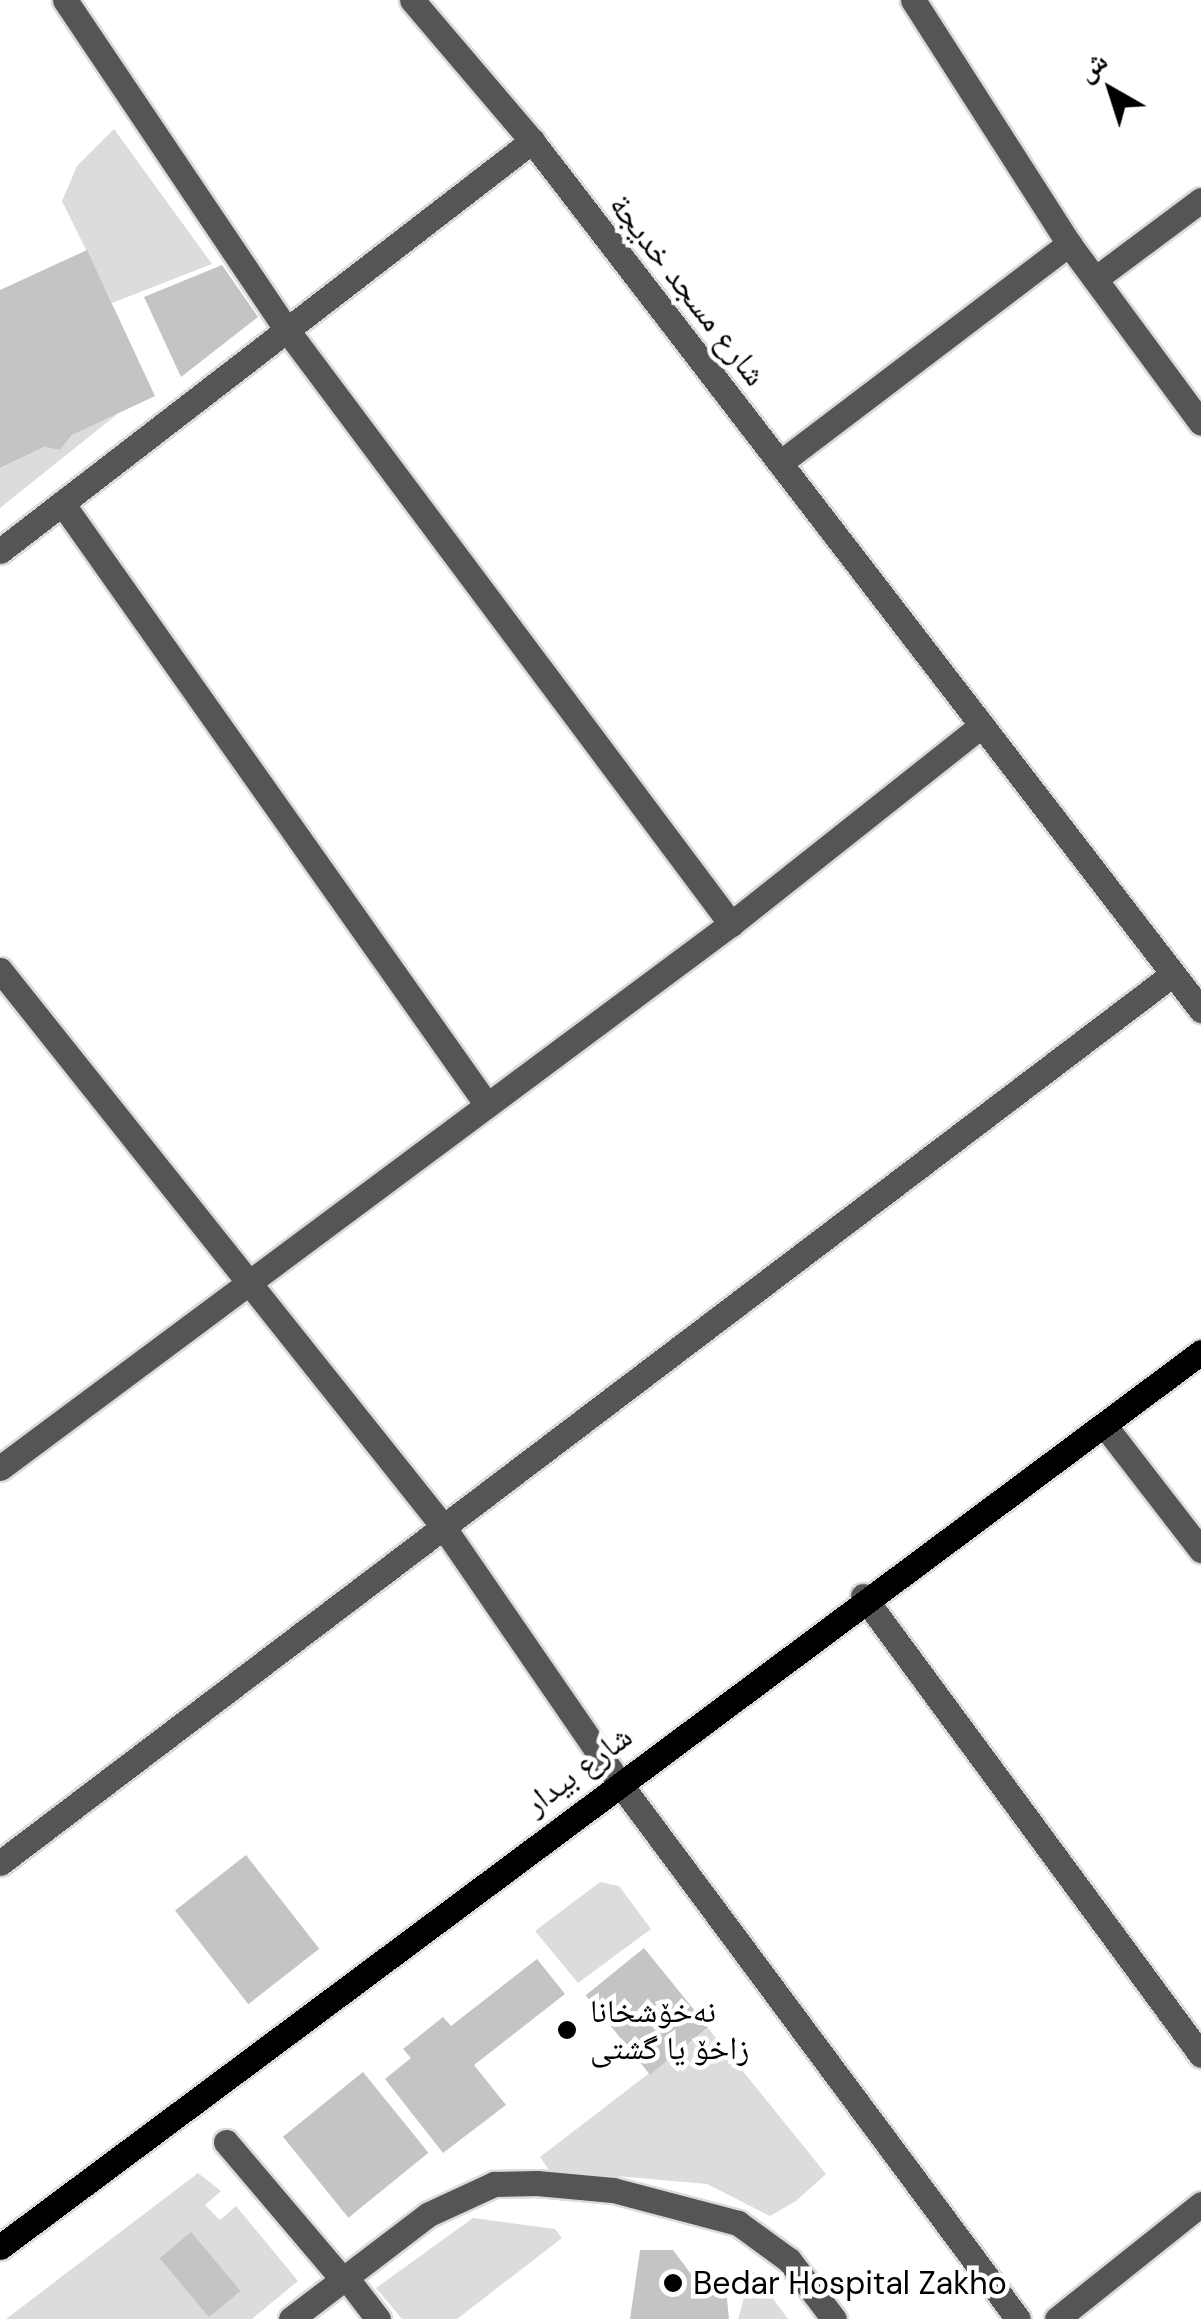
<!DOCTYPE html>
<meta charset="utf-8">
<style>
body{margin:0}
#map{position:relative;width:1201px;height:2319px;overflow:hidden;background:#fff;font-family:"DM Sans","Noto Naskh Arabic",sans-serif}
div>[style]{position:absolute}
.green>*{inset:0;background:#dcdcdc}
.building>*{inset:0;background:#c4c4c4;transform-origin:0 0}
.roads{filter:drop-shadow(2px 0 #dbdbdb) drop-shadow(-2px 0 #dbdbdb) drop-shadow(0 2px #dbdbdb) drop-shadow(0 -2px #dbdbdb)}
.minor>*{height:25px;margin:-12.5px;padding:0 12.5px;transform-origin:12.5px;border-radius:12.5px;background:#555}
.major>*{height:25px;margin:-12.5px;padding:0 12.5px;transform-origin:12.5px;border-radius:12.5px;background:#000}
.dots>*{width:28px;height:28px;translate:-50% -50%;box-sizing:border-box;border:5px solid #fff;border-radius:50%}
span{translate:-50% -50%;white-space:nowrap;text-align:center;line-height:1.15;-webkit-text-stroke:9px #fff;paint-order:stroke}
.street-label{font-size:32px;color:#000}
.poi-label{font-size:32px;color:#000}
.left{translate:0 -50%;text-align:left}
.north{position:absolute;left:1061px;top:40px;width:100px;height:100px;-webkit-text-stroke:8px #fff;paint-order:stroke;rotate:321deg;font-size:28px;font-weight:700;line-height:40px;text-align:center;color:#000}
.north::after{content:'';display:block;margin:auto;width:35px;height:45px;background:#000;clip-path:polygon(50% 0,100% 100%,50% 72%,0 100%)}
</style>
<div id="map">
<div class="green">
<i style="clip-path:polygon(114px 129px,212px 264px,112px 303px,62px 201px,77px 166px)"></i>
<i style="clip-path:polygon(120px 412px,0 508px,0 468px,44px 447px,60px 450px,72px 435px)"></i>
<i style="clip-path:polygon(600px 1882px,619px 1886px,651px 1929px,578px 1983px,535px 1931px)"></i>
<i style="clip-path:polygon(708px 2028px,826px 2174px,796px 2201px,770px 2216px,707px 2184px,549px 2170px,540px 2157px)"></i>
<i style="clip-path:polygon(198px 2173px,221px 2191px,205px 2205px,220px 2220px,236px 2206px,298px 2281px,252px 2319px,6px 2319px)"></i>
<i style="clip-path:polygon(473px 2218px,555px 2229px,562px 2238px,457px 2319px,402px 2319px,376px 2288px)"></i>
<i style="clip-path:polygon(752px 2270px,788px 2319px,738px 2319px)"></i>
</div>
<div class="building">
<i style="clip-path:polygon(87px 250px,155px 396px,72px 435px,60px 450px,44px 447px,0 468px,0 290px)"></i>
<i style="clip-path:polygon(222px 265px,258px 317px,181px 377px,144px 297px)"></i>
<i style="left:246px;top:1855px;width:119px;height:90px;rotate:52deg"></i>
<i style="left:644px;top:1948px;width:102px;height:75px;rotate:51deg"></i>
<i style="clip-path:polygon(537px 1959px,565px 1994px,474px 2065px,506px 2105px,443px 2153px,385px 2079px,411px 2058px,403px 2049px,443px 2017px,451px 2026px)"></i>
<i style="left:363px;top:2072px;width:104px;height:103px;rotate:51deg"></i>
<i style="left:191px;top:2232px;width:77px;height:41px;rotate:50deg"></i>
<i style="clip-path:polygon(640px 2250px,673px 2250px,694px 2278px,726px 2288px,729px 2319px,630px 2319px)"></i>
</div>
<div class="roads">
<div class="minor">
<i style="left:65px;top:0;width:398px;rotate:56.1deg"></i>
<i style="left:287px;top:330px;width:742px;rotate:53.22deg"></i>
<i style="left:412px;top:0;width:185px;rotate:49.6deg"></i>
<i style="left:532px;top:141px;width:1097px;rotate:52.41deg"></i>
<i style="left:913px;top:0;width:290px;rotate:57.4deg"></i>
<i style="left:1069px;top:244px;width:222px;rotate:53.6deg"></i>
<i style="left:1095px;top:279px;width:132px;rotate:-36.7deg"></i>
<i style="left:780px;top:463px;width:363px;rotate:-37.2deg"></i>
<i style="left:62px;top:503px;width:737px;rotate:54.78deg"></i>
<i style="left:0;top:551px;width:672px;rotate:-37.62deg"></i>
<i style="left:0;top:970px;width:709px;rotate:51.47deg"></i>
<i style="left:442px;top:1525px;width:311px;rotate:55.5deg"></i>
<i style="left:618px;top:1781px;width:670px;rotate:53.37deg"></i>
<i style="left:1105px;top:1426px;width:157px;rotate:52.3deg"></i>
<i style="left:0;top:1468px;width:911px;rotate:-36.66deg"></i>
<i style="left:731px;top:924px;width:320px;rotate:-38.4deg"></i>
<i style="left:863px;top:1596px;width:570px;rotate:53.63deg"></i>
<i style="left:0;top:1863px;width:1472px;rotate:-37.16deg"></i>
<i style="left:226px;top:2142px;width:180px;rotate:49.7deg"></i>
<i style="left:345px;top:2276px;width:54px;rotate:52.5deg"></i>
<i style="left:291px;top:2319px;width:173px;rotate:-37.3deg"></i>
<i style="left:429px;top:2214px;width:72px;rotate:-24.8deg"></i>
<i style="left:494px;top:2184px;width:43px;rotate:-1.3deg"></i>
<i style="left:537px;top:2183px;width:76px;rotate:5.3deg"></i>
<i style="left:613px;top:2190px;width:129px;rotate:14.8deg"></i>
<i style="left:738px;top:2223px;width:63px;rotate:36deg"></i>
<i style="left:789px;top:2260px;width:74px;rotate:52.7deg"></i>
<i style="left:1057px;top:2319px;width:184px;rotate:-38.6deg"></i>
</div>
<div class="major">
<i style="left:0;top:2247px;width:1498px;rotate:-36.69deg"></i>
</div>
</div>
<div class="dots">
<i style="left:567px;top:2030px;background:#000"></i>
<i style="left:673px;top:2283px;background:#000"></i>
</div>
<div class="street-label">
<span style="left:688px;top:290px;rotate:52deg">شارع مسجد خديجة</span>
<span style="left:578px;top:1770px;rotate:-37deg">شارع بيدار</span>
</div>
<div class="poi-label">
<span class="left" style="left:590px;top:2030px">نەخۆشخانا<br>زاخۆ یا گشتی</span>
<span class="left" style="left:693px;top:2283px">Bedar Hospital Zakho</span>
</div>
<div class="north">ش</div>
</div>
